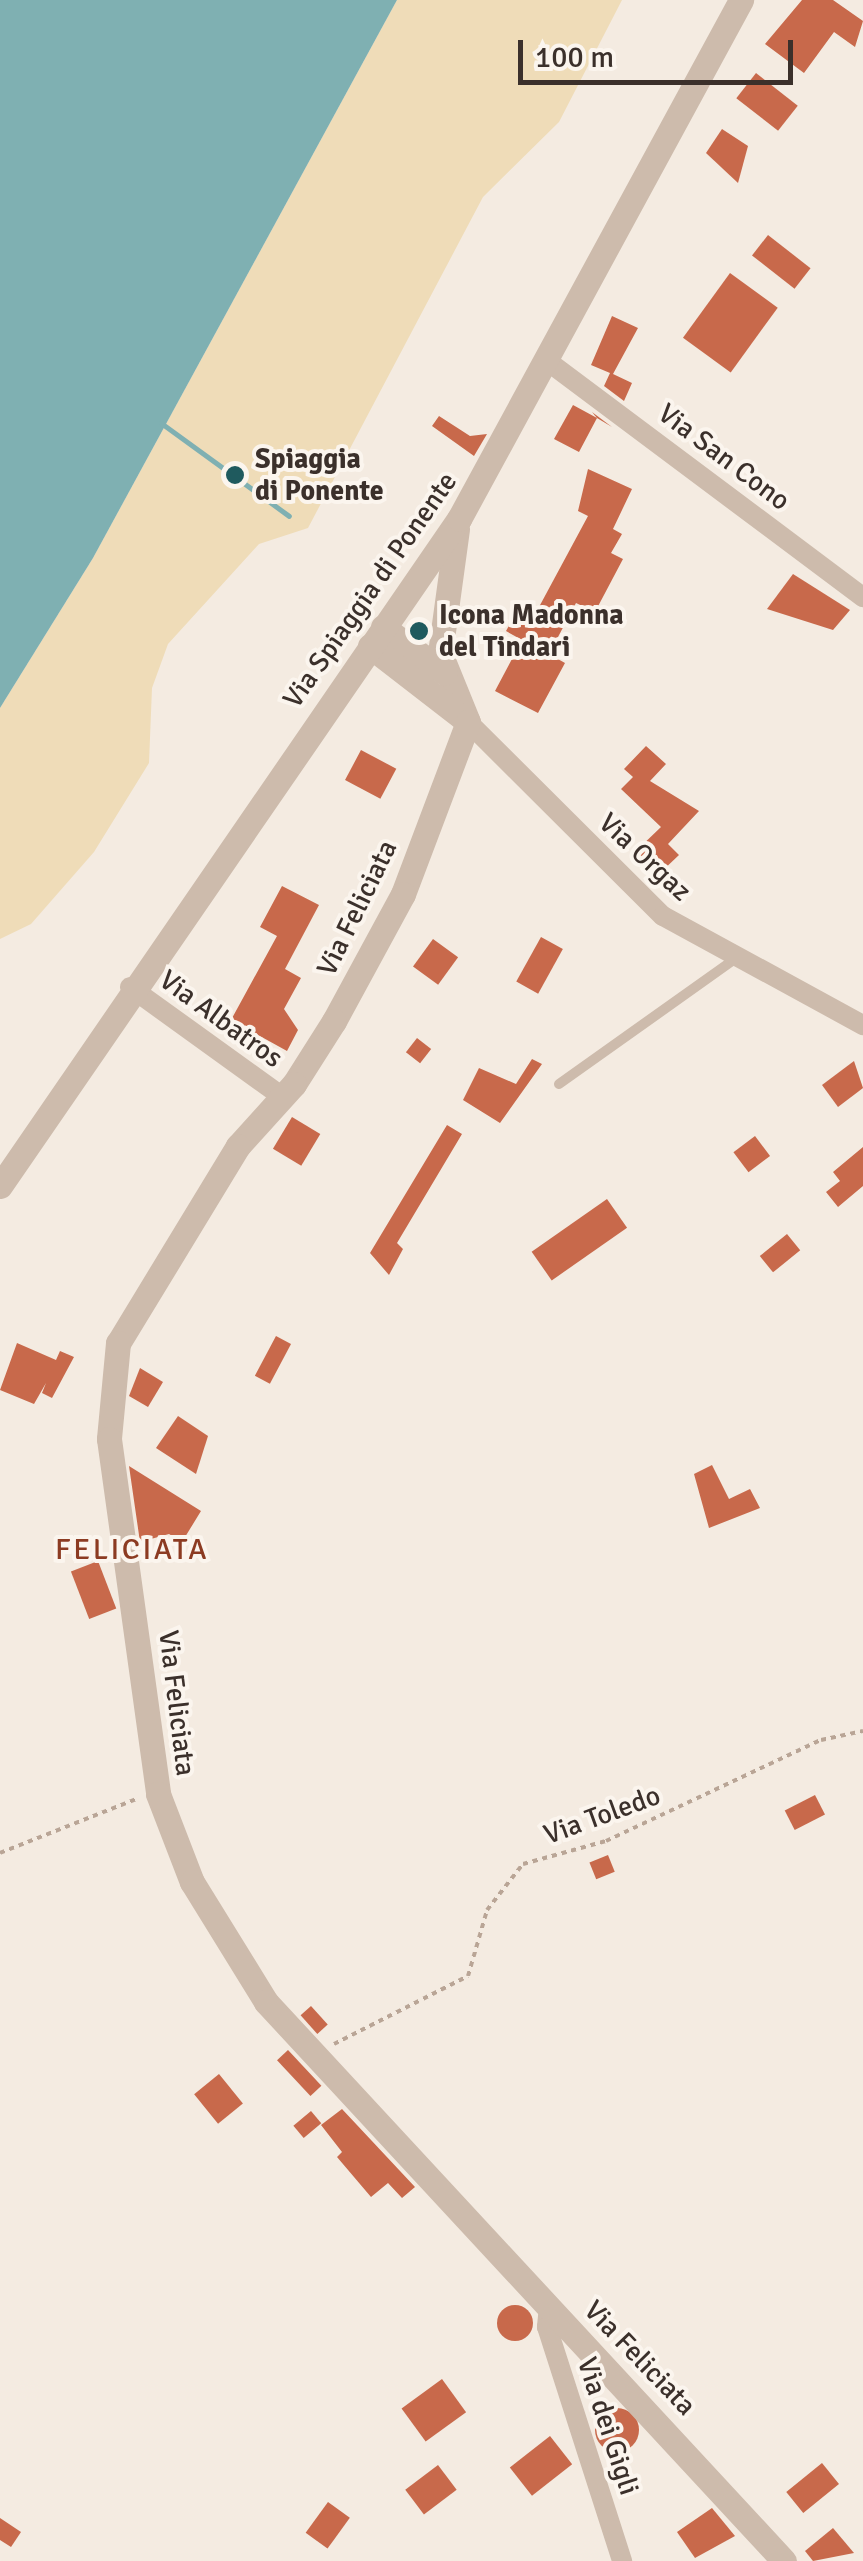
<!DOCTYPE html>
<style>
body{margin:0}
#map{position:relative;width:863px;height:2561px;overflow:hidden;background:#f4ebe1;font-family:Signika,sans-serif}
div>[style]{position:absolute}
.sand>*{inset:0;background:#efdcb8}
.water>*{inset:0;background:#7fb0b2}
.stream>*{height:5px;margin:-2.5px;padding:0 2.5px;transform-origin:2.5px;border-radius:2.5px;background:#7fb0b2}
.building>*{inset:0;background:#c8694b;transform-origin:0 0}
.round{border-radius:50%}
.path>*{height:4px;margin-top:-2px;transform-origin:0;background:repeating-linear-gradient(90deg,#b9a596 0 5px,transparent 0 10px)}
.service>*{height:10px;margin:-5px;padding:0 5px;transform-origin:5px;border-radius:5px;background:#cdbbac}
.minor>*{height:20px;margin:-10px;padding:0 10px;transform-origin:10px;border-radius:10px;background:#cdbbac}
.tertiary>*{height:25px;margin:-12.5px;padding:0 12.5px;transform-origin:12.5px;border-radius:12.5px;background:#cdbbac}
.dots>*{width:28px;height:28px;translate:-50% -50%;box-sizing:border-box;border:5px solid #fbf5ee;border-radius:50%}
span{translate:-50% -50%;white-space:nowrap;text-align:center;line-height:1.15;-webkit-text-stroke:8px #fbf5ee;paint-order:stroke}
.street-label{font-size:28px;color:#3b302b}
.poi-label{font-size:28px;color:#3b302b;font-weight:700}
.left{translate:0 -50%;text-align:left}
.neighbourhood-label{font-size:30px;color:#8c3b22;letter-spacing:2.5px}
.scale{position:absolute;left:518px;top:40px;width:275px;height:45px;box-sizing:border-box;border:5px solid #3b302b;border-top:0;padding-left:12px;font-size:30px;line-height:35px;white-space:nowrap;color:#3b302b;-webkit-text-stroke:8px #fbf5ee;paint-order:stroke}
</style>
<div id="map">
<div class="sand">
<i style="clip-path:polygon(397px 0,622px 0,559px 122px,483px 197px,308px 528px,259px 544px,168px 644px,152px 688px,149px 763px,94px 852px,31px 924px,0 939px,0 708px,93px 558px)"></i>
</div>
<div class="water">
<i style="clip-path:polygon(0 0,397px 0,93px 558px,0 708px)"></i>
</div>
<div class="stream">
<i style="left:161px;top:423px;width:158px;rotate:36deg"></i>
</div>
<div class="building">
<i style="clip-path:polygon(802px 0,833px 0,863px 21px,855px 47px,834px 32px,804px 73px,765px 44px)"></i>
<i style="left:756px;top:73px;width:53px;height:32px;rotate:38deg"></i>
<i style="clip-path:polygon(722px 129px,748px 146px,738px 183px,706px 153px)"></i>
<i style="left:768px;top:235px;width:54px;height:26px;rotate:38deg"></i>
<i style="left:730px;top:273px;width:59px;height:80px;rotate:36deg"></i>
<i style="clip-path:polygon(612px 316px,638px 328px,613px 374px,632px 383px,624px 401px,604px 386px,610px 373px,591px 365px)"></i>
<i style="clip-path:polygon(573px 405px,597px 418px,592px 412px,612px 427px,597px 418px,579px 452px,554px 439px)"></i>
<i style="clip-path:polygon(439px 416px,470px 436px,487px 434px,474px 456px,432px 426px)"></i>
<i style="clip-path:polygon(588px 469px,632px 489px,613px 529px,622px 534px,611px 553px,623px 559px,595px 612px,576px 603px,549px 654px,565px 663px,538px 713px,495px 691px,522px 640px,506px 631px,516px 613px,529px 620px,539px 607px,588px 516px,578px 511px)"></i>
<i style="clip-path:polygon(793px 574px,850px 610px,833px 630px,767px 609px)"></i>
<i style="clip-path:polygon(646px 746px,666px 764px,650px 781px,699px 811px,668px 844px,679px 855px,659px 874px,636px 851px,661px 827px,621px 789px,633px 777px,624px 769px)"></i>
<i style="left:361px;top:750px;width:40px;height:34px;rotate:28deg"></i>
<i style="clip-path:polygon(282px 886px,319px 905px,285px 969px,301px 978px,284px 1009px,298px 1030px,287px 1051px,231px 1020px,277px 936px,260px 927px)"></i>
<i style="left:541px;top:937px;width:25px;height:51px;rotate:29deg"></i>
<i style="left:433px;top:939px;width:31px;height:34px;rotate:36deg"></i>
<i style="left:417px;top:1038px;width:18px;height:18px;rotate:38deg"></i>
<i style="clip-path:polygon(532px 1059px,542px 1064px,500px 1123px,463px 1100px,479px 1068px,516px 1084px)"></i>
<i style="clip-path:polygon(854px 1061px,863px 1088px,838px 1107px,822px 1085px)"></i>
<i style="left:292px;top:1117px;width:33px;height:37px;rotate:31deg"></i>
<i style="clip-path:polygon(447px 1125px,462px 1134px,397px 1243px,403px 1249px,389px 1275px,370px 1253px)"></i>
<i style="left:755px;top:1136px;width:25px;height:27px;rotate:53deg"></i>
<i style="clip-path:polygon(863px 1147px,863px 1186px,838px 1207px,826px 1192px,840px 1181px,833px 1172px)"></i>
<i style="left:607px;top:1199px;width:35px;height:92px;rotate:55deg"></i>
<i style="left:787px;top:1234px;width:21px;height:35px;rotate:51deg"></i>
<i style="left:276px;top:1336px;width:17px;height:45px;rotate:28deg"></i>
<i style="clip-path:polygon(17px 1343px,56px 1360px,60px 1351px,74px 1357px,52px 1398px,42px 1393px,46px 1383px,34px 1404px,0 1390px)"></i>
<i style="clip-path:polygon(140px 1368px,163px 1382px,148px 1407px,129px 1396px)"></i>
<i style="clip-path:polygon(178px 1416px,208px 1436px,196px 1474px,156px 1448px)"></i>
<i style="clip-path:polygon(712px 1465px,729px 1499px,750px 1489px,760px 1508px,709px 1528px,694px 1474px)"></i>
<i style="clip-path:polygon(129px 1466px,201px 1511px,182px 1542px,169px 1534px,140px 1542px)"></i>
<i style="left:98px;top:1561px;width:51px;height:29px;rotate:69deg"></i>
<i style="left:815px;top:1795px;width:22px;height:34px;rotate:63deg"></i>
<i style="left:608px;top:1855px;width:18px;height:20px;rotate:68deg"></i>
<i style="left:311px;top:2006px;width:25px;height:14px;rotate:48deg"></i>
<i style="left:288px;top:2050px;width:49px;height:15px;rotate:47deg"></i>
<i style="left:219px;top:2074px;width:38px;height:32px;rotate:51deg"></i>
<i style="clip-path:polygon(342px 2109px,415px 2187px,402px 2198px,388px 2183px,371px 2197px,337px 2157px,342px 2152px,321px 2125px)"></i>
<i style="left:311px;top:2111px;width:16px;height:23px;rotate:50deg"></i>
<i class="round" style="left:497px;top:2305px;width:36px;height:36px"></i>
<i style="left:442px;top:2379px;width:41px;height:50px;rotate:54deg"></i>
<i class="round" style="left:595px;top:2408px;width:44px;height:44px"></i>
<i style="left:550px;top:2436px;width:36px;height:51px;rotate:52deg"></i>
<i style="left:822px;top:2463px;width:27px;height:46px;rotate:51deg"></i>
<i style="left:438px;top:2465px;width:31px;height:41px;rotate:53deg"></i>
<i style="left:328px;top:2502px;width:27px;height:38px;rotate:36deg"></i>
<i style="clip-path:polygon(712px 2508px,735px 2536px,695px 2558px,677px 2532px)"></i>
<i style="clip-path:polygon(0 2518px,21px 2532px,11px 2547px,0 2540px)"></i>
<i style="clip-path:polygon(833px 2528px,854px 2553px,813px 2561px,805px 2551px)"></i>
</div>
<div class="path">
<i style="left:0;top:1853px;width:149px;rotate:-21.6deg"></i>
<i style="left:334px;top:2044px;width:150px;rotate:-26.9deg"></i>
<i style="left:468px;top:1976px;width:69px;rotate:-73.9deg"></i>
<i style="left:487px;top:1910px;width:58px;rotate:-52deg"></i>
<i style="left:523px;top:1864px;width:86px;rotate:-15.5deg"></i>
<i style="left:606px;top:1841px;width:238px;rotate:-25.2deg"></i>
<i style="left:821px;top:1740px;width:43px;rotate:-12.1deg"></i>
</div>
<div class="service">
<i style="left:559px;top:1084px;width:217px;rotate:-35.4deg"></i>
</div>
<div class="minor">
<i style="left:550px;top:363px;width:391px;rotate:36.8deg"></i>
<i style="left:468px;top:722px;width:275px;rotate:44.9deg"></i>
<i style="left:663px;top:916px;width:228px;rotate:28.6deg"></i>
<i style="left:130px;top:987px;width:185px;rotate:35.8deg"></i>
<i style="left:549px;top:2307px;width:20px;rotate:96deg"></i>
<i style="left:547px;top:2327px;width:246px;rotate:72.2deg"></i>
</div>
<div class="tertiary">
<i style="left:457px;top:529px;width:125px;rotate:97.8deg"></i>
<i style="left:440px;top:653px;width:74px;rotate:67.9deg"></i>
<i style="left:383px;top:627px;width:77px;rotate:36.6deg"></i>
<i style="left:370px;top:646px;width:119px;rotate:37.8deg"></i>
<i style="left:468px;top:722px;width:184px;rotate:110.7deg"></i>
<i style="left:403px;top:894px;width:145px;rotate:118.5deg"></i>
<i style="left:334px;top:1021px;width:75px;rotate:122.4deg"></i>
<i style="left:294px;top:1084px;width:84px;rotate:132.1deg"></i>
<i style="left:238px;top:1146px;width:231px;rotate:121.3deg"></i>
<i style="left:118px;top:1343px;width:96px;rotate:95.4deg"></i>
<i style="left:109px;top:1439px;width:358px;rotate:82.1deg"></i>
<i style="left:158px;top:1794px;width:94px;rotate:68.9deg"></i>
<i style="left:192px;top:1882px;width:141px;rotate:58.3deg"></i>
<i style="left:266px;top:2002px;width:762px;rotate:47.18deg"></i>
<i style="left:0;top:1186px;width:810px;rotate:-55.47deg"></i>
<i style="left:459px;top:519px;width:591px;rotate:-61.48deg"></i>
</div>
<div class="dots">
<i style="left:235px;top:475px;background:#1f5a5e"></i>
<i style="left:419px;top:631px;background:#1f5a5e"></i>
</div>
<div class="street-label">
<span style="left:724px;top:457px;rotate:37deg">Via San Cono</span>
<span style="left:370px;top:590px;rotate:-55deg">Via Spiaggia di Ponente</span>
<span style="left:645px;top:857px;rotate:43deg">Via Orgaz</span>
<span style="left:357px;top:908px;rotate:-64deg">Via Feliciata</span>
<span style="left:221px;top:1019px;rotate:36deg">Via Albatros</span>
<span style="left:177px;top:1703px;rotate:83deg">Via Feliciata</span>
<span style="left:602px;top:1815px;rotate:-20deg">Via Toledo</span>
<span style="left:640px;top:2358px;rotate:46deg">Via Feliciata</span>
<span style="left:608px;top:2426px;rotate:72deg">Via dei Gigli</span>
</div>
<div class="poi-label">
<span class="left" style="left:255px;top:475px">Spiaggia<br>di Ponente</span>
<span class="left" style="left:439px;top:631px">Icona Madonna<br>del Tindari</span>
</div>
<div class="neighbourhood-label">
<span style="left:132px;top:1550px">FELICIATA</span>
</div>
<div class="scale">100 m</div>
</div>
